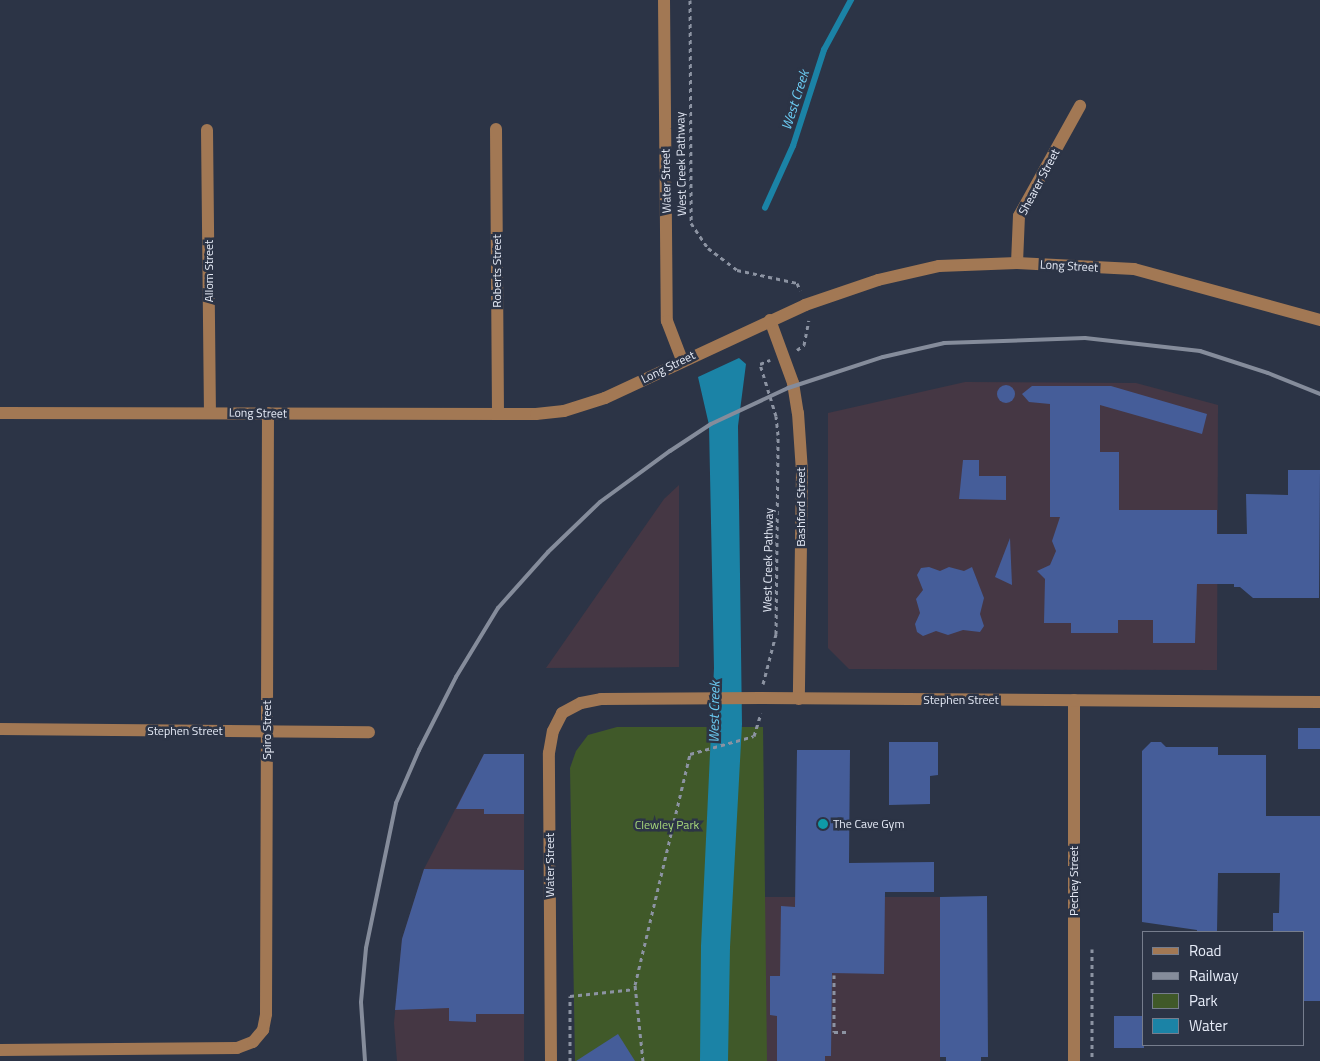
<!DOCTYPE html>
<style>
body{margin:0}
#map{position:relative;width:1320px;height:1061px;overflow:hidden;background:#2c3446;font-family:"Titillium Web",sans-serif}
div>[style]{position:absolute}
.industrial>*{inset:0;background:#453744;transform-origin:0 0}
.green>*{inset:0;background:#405929}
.water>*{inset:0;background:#1b83a6}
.stream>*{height:5.5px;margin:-2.75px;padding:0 2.75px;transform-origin:2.75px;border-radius:2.75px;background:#1b83a6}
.building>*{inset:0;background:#455d99;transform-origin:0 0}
.round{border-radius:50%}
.path>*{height:3px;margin-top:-1.5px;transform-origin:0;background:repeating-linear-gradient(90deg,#8c93a2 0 4px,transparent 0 8px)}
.minor>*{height:12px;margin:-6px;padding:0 6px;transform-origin:6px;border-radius:6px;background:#a27854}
.rail>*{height:4px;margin:-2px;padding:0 2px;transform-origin:2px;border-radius:2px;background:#858c9b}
.dots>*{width:14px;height:14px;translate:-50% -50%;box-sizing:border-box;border:2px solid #2c3446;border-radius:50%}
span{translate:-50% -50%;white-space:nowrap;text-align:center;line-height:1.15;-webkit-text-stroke:5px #2c3446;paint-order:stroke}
.street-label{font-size:12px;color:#e6ebf7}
.poi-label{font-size:12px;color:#e6ebf7}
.left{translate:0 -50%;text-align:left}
.park-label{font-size:12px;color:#a7d87b}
.water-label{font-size:14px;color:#6cccf3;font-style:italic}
.legend{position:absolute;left:1142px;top:931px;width:162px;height:115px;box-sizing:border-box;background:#2c3446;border:1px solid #767d8d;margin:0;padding:6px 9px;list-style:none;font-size:15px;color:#e6ebf7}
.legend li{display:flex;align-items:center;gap:10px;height:25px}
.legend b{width:25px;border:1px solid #767d8d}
</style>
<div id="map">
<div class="industrial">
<i style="clip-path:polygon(965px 382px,1136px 383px,1218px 405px,1217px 670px,849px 669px,828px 648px,828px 413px)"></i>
<i style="clip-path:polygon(679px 485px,679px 667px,546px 668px,664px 499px)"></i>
<i style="clip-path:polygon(484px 754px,524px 754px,524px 1061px,397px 1061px,394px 1023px,402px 939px,424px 869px)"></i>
<i style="left:940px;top:897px;width:164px;height:176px;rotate:90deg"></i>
</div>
<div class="green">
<i style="clip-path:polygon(617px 727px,763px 727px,767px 1061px,575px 1061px,570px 768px,576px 751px,588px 735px)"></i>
</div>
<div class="water">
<i style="clip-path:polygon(739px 358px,746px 364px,738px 426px,742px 724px,730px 947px,728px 1061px,700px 1061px,701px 946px,714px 668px,709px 425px,698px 377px)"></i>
</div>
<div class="stream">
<i style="left:765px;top:208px;width:68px;rotate:-65.7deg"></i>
<i style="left:793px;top:146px;width:101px;rotate:-72.1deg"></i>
<i style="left:824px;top:50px;width:57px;rotate:-61.6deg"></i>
</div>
<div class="building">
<i class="round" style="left:997px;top:385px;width:18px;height:18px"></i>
<i style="clip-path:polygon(1032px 386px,1111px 386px,1207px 414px,1202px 434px,1100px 405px,1100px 452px,1119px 452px,1119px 510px,1217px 510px,1217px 534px,1247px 534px,1246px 494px,1288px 495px,1288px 470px,1320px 470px,1319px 598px,1253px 598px,1240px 587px,1234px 587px,1234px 584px,1197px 584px,1195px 643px,1153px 643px,1153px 620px,1118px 620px,1118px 633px,1071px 633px,1071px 623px,1044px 623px,1045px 579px,1037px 571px,1050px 565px,1056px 551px,1052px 541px,1060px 517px,1050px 517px,1050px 404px,1029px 402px,1022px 394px)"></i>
<i style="clip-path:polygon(963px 460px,979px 460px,979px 476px,1006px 476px,1006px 500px,959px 499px)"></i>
<i style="clip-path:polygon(1010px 538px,1012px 585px,995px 577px)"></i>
<i style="clip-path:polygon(929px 567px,940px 571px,949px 567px,964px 571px,972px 567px,984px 598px,980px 614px,984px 626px,980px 632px,963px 630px,948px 635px,936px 631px,923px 636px,917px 632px,915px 624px,920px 613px,916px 599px,923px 590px,917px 575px,921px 568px)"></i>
<i style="left:1298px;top:728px;width:22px;height:21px"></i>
<i style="clip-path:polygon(889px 742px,938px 742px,938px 775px,930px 776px,930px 804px,889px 805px)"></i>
<i style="clip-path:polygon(1151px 742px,1161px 742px,1166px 747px,1218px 747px,1218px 755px,1266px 755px,1266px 816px,1320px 816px,1320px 1001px,1304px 1001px,1304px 932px,1273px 932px,1273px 913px,1279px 913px,1280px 873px,1218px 873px,1217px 932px,1197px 932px,1197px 930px,1142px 922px,1142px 751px)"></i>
<i style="clip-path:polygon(797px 750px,850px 750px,849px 863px,934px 862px,934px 892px,885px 892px,884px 974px,832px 973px,831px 1056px,825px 1056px,825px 1061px,777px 1061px,777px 1016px,770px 1015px,770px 976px,780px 976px,781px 906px,795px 907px)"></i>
<i style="clip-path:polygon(484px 754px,524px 754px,524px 814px,484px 814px,484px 809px,456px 809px)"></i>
<i style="clip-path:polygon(424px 869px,524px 870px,524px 1014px,476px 1014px,476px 1022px,449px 1021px,449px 1008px,395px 1010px,402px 939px)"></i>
<i style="clip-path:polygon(987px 896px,988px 1057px,981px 1057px,981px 1061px,946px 1061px,946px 1057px,940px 1057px,940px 897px)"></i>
<i style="left:1114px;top:1016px;width:30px;height:32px"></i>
<i style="clip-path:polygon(618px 1034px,635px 1061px,576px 1061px)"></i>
</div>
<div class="path">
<i style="left:690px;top:0;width:223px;rotate:89.7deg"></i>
<i style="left:691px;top:223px;width:30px;rotate:56deg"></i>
<i style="left:708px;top:248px;width:36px;rotate:37deg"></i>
<i style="left:737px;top:270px;width:61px;rotate:12.2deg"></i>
<i style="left:797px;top:283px;width:8px;rotate:67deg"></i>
<i style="left:797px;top:350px;width:9px;rotate:-36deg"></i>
<i style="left:804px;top:345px;width:25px;rotate:-79deg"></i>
<i style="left:763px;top:684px;width:52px;rotate:-75.4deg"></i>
<i style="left:776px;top:634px;width:199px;rotate:-89.4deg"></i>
<i style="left:778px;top:435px;width:19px;rotate:-96deg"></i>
<i style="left:776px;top:416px;width:54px;rotate:-107.1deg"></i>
<i style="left:760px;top:364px;width:11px;rotate:-22deg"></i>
<i style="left:1092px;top:949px;width:112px;rotate:90deg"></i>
<i style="left:834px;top:975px;width:57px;rotate:90deg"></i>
<i style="left:834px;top:1032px;width:15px"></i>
<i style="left:570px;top:1061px;width:65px;rotate:-90deg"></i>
<i style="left:570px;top:996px;width:65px;rotate:-6.1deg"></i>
<i style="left:643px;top:1061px;width:76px;rotate:-96deg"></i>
<i style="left:635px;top:985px;width:237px;rotate:-76.6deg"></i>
<i style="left:690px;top:754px;width:66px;rotate:-15.7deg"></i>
<i style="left:754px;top:736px;width:24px;rotate:-73deg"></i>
</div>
<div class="minor">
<i style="left:664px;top:0;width:321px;rotate:89.5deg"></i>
<i style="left:667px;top:321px;width:42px;rotate:69deg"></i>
<i style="left:496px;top:129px;width:284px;rotate:89.6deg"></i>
<i style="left:207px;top:130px;width:282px;rotate:89.4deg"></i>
<i style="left:1017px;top:263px;width:47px;rotate:-87.6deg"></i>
<i style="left:1019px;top:216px;width:126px;rotate:-61deg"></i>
<i style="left:770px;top:320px;width:67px;rotate:69.9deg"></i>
<i style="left:793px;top:383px;width:30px;rotate:81deg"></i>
<i style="left:798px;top:413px;width:58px;rotate:86.1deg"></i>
<i style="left:802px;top:471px;width:228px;rotate:90.8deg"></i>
<i style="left:0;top:413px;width:536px;rotate:0.11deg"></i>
<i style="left:536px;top:414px;width:28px;rotate:-6deg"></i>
<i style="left:564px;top:411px;width:43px;rotate:-17.6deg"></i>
<i style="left:605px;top:398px;width:221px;rotate:-24.9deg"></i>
<i style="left:805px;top:305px;width:77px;rotate:-18.9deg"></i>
<i style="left:878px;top:280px;width:63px;rotate:-12.9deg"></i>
<i style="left:939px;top:266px;width:78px;rotate:-2.2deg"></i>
<i style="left:1017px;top:263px;width:117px;rotate:2.9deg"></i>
<i style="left:1134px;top:269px;width:193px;rotate:15.3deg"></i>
<i style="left:1074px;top:700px;width:361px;rotate:90deg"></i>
<i style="left:0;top:729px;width:369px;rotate:0.5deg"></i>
<i style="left:0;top:1050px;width:237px;rotate:-0.5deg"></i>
<i style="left:237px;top:1048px;width:17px;rotate:-21deg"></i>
<i style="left:253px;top:1042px;width:16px;rotate:-50deg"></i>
<i style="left:263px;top:1030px;width:16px;rotate:-79deg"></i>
<i style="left:266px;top:1014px;width:601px;rotate:-89.81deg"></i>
<i style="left:551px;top:1061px;width:308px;rotate:-90.4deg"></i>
<i style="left:549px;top:753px;width:22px;rotate:-80deg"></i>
<i style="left:553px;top:731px;width:20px;rotate:-63deg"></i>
<i style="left:562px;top:713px;width:21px;rotate:-28deg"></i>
<i style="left:581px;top:703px;width:20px;rotate:-11deg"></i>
<i style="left:601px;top:699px;width:160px;rotate:-0.4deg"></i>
<i style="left:761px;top:698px;width:559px;rotate:0.41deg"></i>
</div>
<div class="rail">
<i style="left:365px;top:1061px;width:59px;rotate:-93.9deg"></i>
<i style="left:361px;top:1002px;width:54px;rotate:-84.7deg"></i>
<i style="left:366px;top:948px;width:148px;rotate:-78.3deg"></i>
<i style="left:396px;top:803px;width:58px;rotate:-66.5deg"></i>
<i style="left:419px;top:750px;width:82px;rotate:-63.1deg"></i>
<i style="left:456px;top:677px;width:81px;rotate:-58.7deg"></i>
<i style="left:498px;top:608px;width:75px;rotate:-48.2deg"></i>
<i style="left:548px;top:552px;width:72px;rotate:-43.9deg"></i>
<i style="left:600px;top:502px;width:87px;rotate:-36.1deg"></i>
<i style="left:670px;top:451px;width:49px;rotate:-33.4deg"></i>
<i style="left:711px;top:424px;width:85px;rotate:-25.1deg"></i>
<i style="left:788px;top:388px;width:100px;rotate:-18.1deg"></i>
<i style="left:883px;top:357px;width:63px;rotate:-12.9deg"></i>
<i style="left:944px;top:343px;width:141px;rotate:-2deg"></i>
<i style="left:1085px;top:338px;width:116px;rotate:6.4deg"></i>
<i style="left:1200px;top:351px;width:71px;rotate:17.9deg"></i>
<i style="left:1268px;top:373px;width:56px;rotate:22deg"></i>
</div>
<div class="dots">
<i style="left:823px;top:824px;background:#0f9aa8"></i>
</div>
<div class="street-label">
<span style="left:681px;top:164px;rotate:-91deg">West Creek Pathway</span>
<span style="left:666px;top:181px;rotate:-91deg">Water Street</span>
<span style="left:1039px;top:182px;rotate:-62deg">Shearer Street</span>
<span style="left:1069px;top:266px;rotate:3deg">Long Street</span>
<span style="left:209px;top:271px;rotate:-90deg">Allom Street</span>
<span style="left:497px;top:271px;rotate:-90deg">Roberts Street</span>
<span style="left:668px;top:367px;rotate:-26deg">Long Street</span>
<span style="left:258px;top:413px;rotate:1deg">Long Street</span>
<span style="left:801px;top:507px;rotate:-90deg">Bashford Street</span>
<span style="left:768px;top:560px;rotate:-89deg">West Creek Pathway</span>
<span style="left:961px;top:700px">Stephen Street</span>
<span style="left:267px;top:730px;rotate:-90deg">Spiro Street</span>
<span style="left:185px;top:731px">Stephen Street</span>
<span style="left:550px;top:865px;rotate:-90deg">Water Street</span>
<span style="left:1074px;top:881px;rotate:-90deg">Pechey Street</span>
</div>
<div class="poi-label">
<span class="left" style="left:833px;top:824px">The Cave Gym</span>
</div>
<div class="park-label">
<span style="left:667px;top:825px">Clewley Park</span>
</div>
<div class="water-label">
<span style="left:795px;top:100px;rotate:-72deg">West Creek</span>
<span style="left:714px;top:712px;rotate:-89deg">West Creek</span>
</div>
<ul class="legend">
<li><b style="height:6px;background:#a27854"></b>Road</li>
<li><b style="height:6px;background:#858c9b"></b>Railway</li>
<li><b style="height:14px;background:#405929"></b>Park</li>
<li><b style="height:14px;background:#1b83a6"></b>Water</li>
</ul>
</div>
